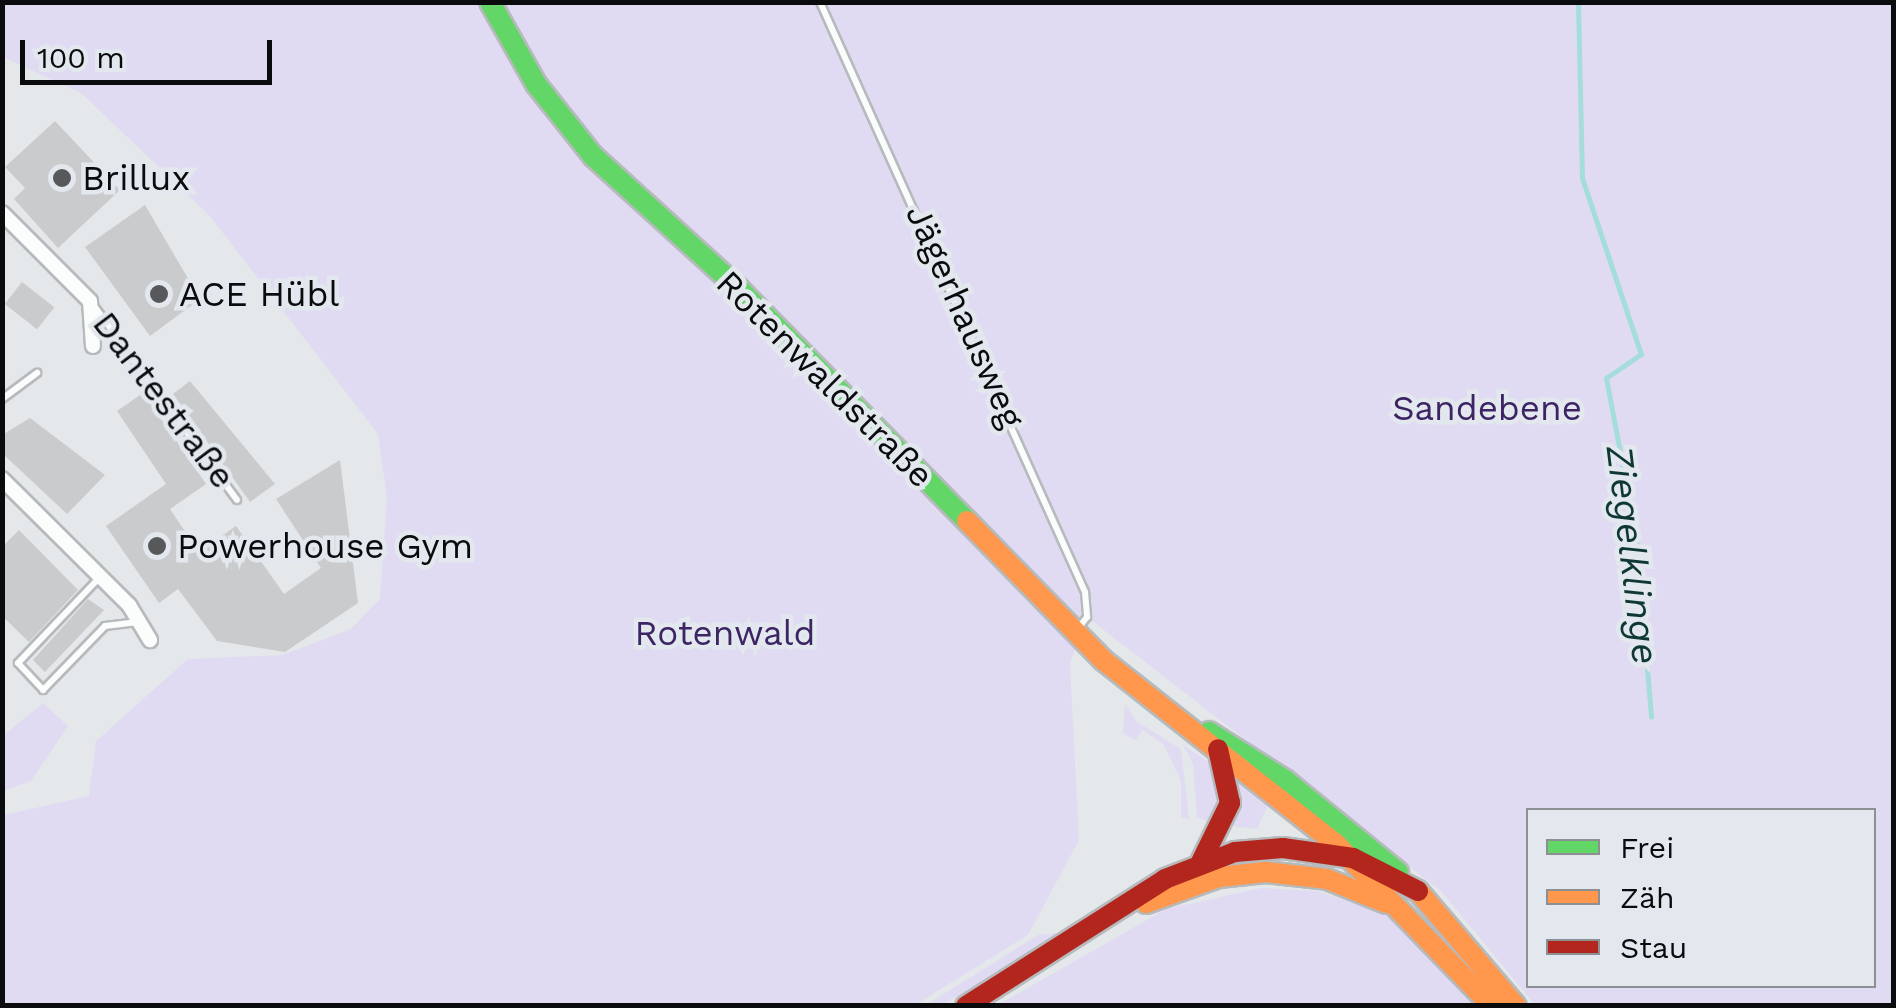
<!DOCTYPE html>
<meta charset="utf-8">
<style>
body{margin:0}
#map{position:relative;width:1896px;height:1008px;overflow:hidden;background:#e5e8ea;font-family:"Work Sans",sans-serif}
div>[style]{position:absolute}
.green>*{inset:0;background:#e0dbf2}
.stream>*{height:5px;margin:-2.5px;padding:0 2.5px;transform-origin:2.5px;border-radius:2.5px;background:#a4dddb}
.building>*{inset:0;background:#c9cbcd;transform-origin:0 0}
.roads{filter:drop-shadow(2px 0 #b7babc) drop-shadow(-2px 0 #b7babc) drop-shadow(0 2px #b7babc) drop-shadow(0 -2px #b7babc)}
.lane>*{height:6px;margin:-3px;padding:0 3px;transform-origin:3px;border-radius:3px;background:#fbfcfc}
.street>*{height:14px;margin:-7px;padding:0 7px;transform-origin:7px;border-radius:7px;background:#fbfcfc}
.fast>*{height:20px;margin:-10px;padding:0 10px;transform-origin:10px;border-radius:10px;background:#63d668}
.slow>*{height:20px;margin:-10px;padding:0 10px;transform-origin:10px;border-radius:10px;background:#ff974d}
.jam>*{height:20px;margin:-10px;padding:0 10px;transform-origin:10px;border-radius:10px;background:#b3261e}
.dots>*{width:28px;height:28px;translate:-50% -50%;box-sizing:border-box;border:5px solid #e2e8ed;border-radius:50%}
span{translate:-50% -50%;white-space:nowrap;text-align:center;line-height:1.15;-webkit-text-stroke:9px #e2e8ed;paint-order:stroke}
.poi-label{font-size:35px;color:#0a0b0d}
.left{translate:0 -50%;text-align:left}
.street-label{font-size:35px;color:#0a0b0d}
.park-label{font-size:35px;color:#3c2465}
.water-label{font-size:38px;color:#0f3736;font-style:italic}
.frame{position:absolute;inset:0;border:5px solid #0a0b0d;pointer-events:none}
.legend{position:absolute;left:1526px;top:808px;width:350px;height:180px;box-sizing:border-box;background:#e2e8ed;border:2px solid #8c9093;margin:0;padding:12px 18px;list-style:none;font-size:30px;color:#0a0b0d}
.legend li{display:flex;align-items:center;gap:20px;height:50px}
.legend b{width:50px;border:2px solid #8c9093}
.scale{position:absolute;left:20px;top:40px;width:252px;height:45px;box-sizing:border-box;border:5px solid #0a0b0d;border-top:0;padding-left:12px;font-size:30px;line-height:35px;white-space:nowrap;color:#0a0b0d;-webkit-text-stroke:8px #e2e8ed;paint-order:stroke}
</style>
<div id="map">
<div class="green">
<i style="clip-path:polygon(evenodd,3px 2px,1893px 3px,1893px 1005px,1535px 1005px,1442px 892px,1087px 617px,1070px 663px,1079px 840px,1028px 935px,915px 1005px,3px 1005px,3px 815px,89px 796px,96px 741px,188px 659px,282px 655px,351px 629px,380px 599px,387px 498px,378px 434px,209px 215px,81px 93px,3px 57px,3px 2px,1528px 810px,1874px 810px,1874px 986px,1528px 986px,1528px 810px)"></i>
<i style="clip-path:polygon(43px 703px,68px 726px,31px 781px,3px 791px,3px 736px)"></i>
<i style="clip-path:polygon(1125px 704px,1136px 721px,1181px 749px,1189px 819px,1181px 818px,1181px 781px,1164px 745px,1143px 730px,1135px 740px,1123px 733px)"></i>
<i style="clip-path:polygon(1183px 745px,1216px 767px,1219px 826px,1197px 817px,1193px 764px)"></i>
<i style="clip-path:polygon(1233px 772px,1270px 801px,1257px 829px,1232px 826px)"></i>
<i style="clip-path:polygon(1261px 888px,1318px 891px,1392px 917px,1480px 1006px,996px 1006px,1166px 909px)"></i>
<i style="clip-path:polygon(1059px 933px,943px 1005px,926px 1005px,1038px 935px)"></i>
</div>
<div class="stream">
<i style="left:1578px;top:2px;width:176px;rotate:88.7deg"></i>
<i style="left:1582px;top:178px;width:186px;rotate:71.5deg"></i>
<i style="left:1641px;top:354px;width:42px;rotate:145.6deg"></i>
<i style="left:1606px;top:378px;width:162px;rotate:79.3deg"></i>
<i style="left:1636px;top:537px;width:180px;rotate:85.2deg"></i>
</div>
<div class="building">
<i style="clip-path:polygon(55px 121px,120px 190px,58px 248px,14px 199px,25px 188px,5px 167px)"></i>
<i style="clip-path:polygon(145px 205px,200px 299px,150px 336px,85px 247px)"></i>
<i style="left:22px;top:282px;width:41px;height:28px;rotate:38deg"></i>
<i style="clip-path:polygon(190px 381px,275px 484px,250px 502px,173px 394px)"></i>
<i style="clip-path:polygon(143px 393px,206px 484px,170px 509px,199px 552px,236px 526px,284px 594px,321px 568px,276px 499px,340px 460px,358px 603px,285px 652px,217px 641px,178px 589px,159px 603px,106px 526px,166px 484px,117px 411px)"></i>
<i style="clip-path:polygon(30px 418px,105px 475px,67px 514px,2px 453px,2px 435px)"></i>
<i style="clip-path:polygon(19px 530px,78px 590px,29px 642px,2px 616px,2px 547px)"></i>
<i style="clip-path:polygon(88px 599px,104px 610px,45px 672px,33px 660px)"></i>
</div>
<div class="roads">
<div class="lane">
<i style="left:820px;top:2px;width:647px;rotate:65.81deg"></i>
<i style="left:1085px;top:592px;width:25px;rotate:85deg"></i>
<i style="left:1087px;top:617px;width:18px;rotate:128deg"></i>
<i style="left:94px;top:306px;width:241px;rotate:53.6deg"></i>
<i style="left:2px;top:399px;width:44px;rotate:-36.6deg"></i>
<i style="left:100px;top:577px;width:119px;rotate:133.6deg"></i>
<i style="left:18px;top:663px;width:37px;rotate:47deg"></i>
<i style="left:43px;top:690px;width:89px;rotate:-45.9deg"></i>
<i style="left:105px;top:626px;width:33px;rotate:-7deg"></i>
</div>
<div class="street">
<i style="left:2px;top:213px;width:124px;rotate:45deg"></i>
<i style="left:90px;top:301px;width:45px;rotate:86.2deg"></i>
<i style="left:2px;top:479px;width:179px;rotate:44.8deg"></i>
<i style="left:129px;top:605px;width:41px;rotate:59deg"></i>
</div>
<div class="fast">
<i style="left:490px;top:2px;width:94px;rotate:60.7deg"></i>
<i style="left:536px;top:84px;width:92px;rotate:51.6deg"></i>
<i style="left:593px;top:156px;width:196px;rotate:42.3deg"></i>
<i style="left:738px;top:288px;width:327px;rotate:45.5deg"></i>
<i style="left:1209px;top:732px;width:90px;rotate:32.3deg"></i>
<i style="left:1285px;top:780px;width:146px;rotate:39.2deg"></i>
</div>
<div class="slow">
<i style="left:967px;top:521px;width:194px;rotate:45.6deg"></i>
<i style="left:1103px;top:660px;width:298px;rotate:38.3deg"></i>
<i style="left:1337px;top:845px;width:91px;rotate:46.3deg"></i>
<i style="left:1418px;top:891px;width:151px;rotate:49.6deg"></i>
<i style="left:1146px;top:903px;width:77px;rotate:-19.6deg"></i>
<i style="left:1219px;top:877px;width:47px;rotate:-6.1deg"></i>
<i style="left:1266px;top:872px;width:61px;rotate:6.5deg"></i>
<i style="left:1327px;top:879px;width:64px;rotate:22.1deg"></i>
<i style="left:1400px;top:911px;width:132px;rotate:45.9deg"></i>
</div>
<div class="jam">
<i style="left:1201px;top:862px;width:66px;rotate:-63.8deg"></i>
<i style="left:1230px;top:803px;width:55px;rotate:-102.5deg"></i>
<i style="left:966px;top:1006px;width:236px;rotate:-32.5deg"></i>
<i style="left:1165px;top:879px;width:75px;rotate:-21.1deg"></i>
<i style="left:1235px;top:852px;width:48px;rotate:-4.8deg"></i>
<i style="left:1283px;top:848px;width:71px;rotate:8.1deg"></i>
<i style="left:1353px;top:858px;width:73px;rotate:26.9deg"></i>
</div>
</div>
<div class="dots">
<i style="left:62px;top:178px;background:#57585a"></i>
<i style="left:159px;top:294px;background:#57585a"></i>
<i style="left:157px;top:546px;background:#57585a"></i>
</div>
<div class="poi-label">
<span class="left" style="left:82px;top:178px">Brillux</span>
<span class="left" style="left:179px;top:294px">ACE Hübl</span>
<span class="left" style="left:177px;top:546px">Powerhouse Gym</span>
</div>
<div class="street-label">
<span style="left:965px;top:316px;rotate:66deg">Jägerhausweg</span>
<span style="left:825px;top:379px;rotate:45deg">Rotenwaldstraße</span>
<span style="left:164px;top:400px;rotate:53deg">Dantestraße</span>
</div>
<div class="park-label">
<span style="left:1487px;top:408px">Sandebene</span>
<span style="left:725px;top:633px">Rotenwald</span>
</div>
<div class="water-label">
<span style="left:1632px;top:555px;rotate:83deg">Ziegelklinge</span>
</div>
<div class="frame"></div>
<ul class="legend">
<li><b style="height:12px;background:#63d668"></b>Frei</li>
<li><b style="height:12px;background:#ff974d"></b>Zäh</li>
<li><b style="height:12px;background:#b3261e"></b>Stau</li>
</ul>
<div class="scale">100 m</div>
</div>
